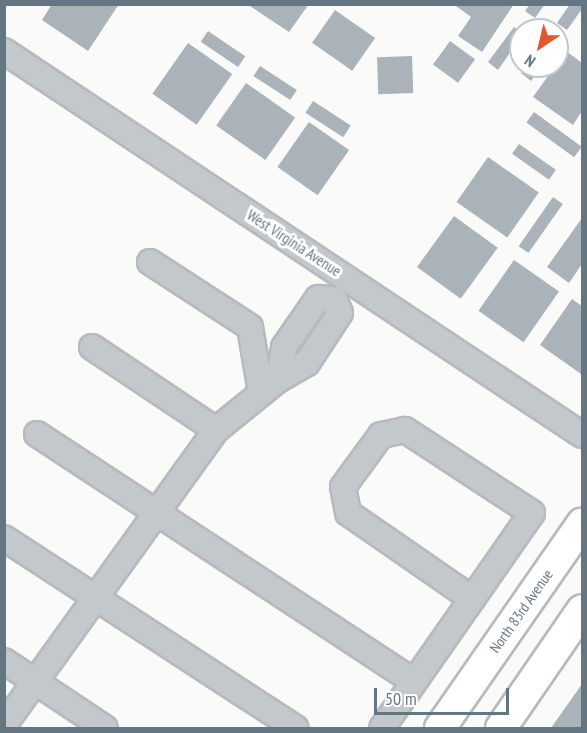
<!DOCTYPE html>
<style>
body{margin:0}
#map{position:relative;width:587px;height:733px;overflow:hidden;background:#fafaf8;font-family:"PT Sans Narrow",sans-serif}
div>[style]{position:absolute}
.building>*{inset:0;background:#aab3b9;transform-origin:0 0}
.roads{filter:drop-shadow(2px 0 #b5babe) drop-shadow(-2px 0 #b5babe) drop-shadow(0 2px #b5babe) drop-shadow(0 -2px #b5babe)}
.minor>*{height:24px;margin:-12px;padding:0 12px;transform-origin:12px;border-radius:12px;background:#c3c8cc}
.major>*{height:30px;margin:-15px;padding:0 15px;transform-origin:15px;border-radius:15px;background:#fff}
span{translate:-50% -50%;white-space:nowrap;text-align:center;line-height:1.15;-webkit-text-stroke:6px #fff;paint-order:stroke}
.street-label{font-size:15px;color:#657683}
.frame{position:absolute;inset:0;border:6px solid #657683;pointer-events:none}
.north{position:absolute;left:509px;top:18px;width:60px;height:60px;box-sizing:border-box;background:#fff;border:2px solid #c1c8cd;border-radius:50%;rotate:215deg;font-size:16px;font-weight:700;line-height:24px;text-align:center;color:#657683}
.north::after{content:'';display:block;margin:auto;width:21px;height:27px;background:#e4572e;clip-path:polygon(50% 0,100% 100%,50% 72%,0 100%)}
.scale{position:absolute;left:374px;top:688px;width:135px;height:27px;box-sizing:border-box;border:3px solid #657683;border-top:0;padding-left:8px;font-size:18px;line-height:21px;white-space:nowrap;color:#657683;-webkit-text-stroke:4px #fff;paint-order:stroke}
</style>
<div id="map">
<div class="building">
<i style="clip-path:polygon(52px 4px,119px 4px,88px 51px,42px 20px)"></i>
<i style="clip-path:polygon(247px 4px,309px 4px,289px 32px)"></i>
<i style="clip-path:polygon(453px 4px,514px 4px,482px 52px,458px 36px,471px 17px)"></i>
<i style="clip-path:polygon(530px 4px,545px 4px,535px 18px,525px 11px)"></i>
<i style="clip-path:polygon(570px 4px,582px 4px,582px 9px,567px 30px,557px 23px)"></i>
<i style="left:335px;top:10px;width:49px;height:40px;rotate:35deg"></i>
<i style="clip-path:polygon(514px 27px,521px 32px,521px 37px,498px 70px,488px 62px)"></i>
<i style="left:208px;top:31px;width:45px;height:13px;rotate:34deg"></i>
<i style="left:450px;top:41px;width:31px;height:29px;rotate:36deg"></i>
<i style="left:188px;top:43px;width:54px;height:62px;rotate:35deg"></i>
<i style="clip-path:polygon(566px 51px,582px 63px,582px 111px,573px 125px,533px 97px)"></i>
<i style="left:412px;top:56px;width:37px;height:35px;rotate:88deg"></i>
<i style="left:260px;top:66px;width:44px;height:12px;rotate:33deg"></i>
<i style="clip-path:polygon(526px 66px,542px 66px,531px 81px,521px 73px)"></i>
<i style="left:246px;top:83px;width:60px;height:52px;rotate:35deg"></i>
<i style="left:313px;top:101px;width:45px;height:14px;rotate:33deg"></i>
<i style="left:534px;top:112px;width:59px;height:13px;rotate:36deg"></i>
<i style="left:309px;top:122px;width:49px;height:55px;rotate:35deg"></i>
<i style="left:519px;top:144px;width:45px;height:12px;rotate:35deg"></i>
<i style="left:488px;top:157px;width:62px;height:55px;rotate:35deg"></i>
<i style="left:553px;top:197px;width:12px;height:60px;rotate:35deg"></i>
<i style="left:454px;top:216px;width:54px;height:63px;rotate:36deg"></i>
<i style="clip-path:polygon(582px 218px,582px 264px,569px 283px,547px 267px)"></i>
<i style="left:514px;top:260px;width:55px;height:62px;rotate:35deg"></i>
<i style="clip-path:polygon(572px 299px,582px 306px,581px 374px,540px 345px)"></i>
<i style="clip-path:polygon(582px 684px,582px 728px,551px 728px)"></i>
</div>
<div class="roads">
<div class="minor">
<i style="left:4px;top:51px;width:694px;rotate:33.6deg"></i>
<i style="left:150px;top:262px;width:119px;rotate:33deg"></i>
<i style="left:250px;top:327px;width:67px;rotate:80.5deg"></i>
<i style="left:318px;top:298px;width:16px;rotate:4deg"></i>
<i style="left:334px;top:299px;width:15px;rotate:67deg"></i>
<i style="left:340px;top:313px;width:60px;rotate:123.4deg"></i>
<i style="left:307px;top:363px;width:32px;rotate:150deg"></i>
<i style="left:279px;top:379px;width:32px;rotate:-81deg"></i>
<i style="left:284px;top:347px;width:60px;rotate:-55.2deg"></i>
<i style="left:92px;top:347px;width:149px;rotate:33.8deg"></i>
<i style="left:37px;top:434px;width:451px;rotate:33.3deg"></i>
<i style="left:4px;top:538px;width:348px;rotate:33.1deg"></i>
<i style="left:4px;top:661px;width:121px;rotate:33.6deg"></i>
<i style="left:4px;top:725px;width:363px;rotate:-54.3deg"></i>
<i style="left:216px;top:430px;width:81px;rotate:-39deg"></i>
<i style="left:382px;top:728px;width:262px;rotate:-55.1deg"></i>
<i style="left:532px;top:513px;width:152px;rotate:-146.8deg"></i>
<i style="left:405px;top:430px;width:25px;rotate:168deg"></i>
<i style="left:381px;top:435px;width:64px;rotate:126.2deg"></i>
<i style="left:343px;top:487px;width:26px;rotate:79deg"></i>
<i style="left:348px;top:513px;width:151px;rotate:34.7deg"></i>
</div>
<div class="major">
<i style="left:440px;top:728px;width:249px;rotate:-55.2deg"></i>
<i style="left:501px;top:728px;width:143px;rotate:-55.5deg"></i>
</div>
</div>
<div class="street-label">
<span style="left:294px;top:243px;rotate:33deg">West Virginia Avenue</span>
<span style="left:521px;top:611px;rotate:-55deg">North 83rd Avenue</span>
</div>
<div class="frame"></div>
<div class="north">N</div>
<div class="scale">50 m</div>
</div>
